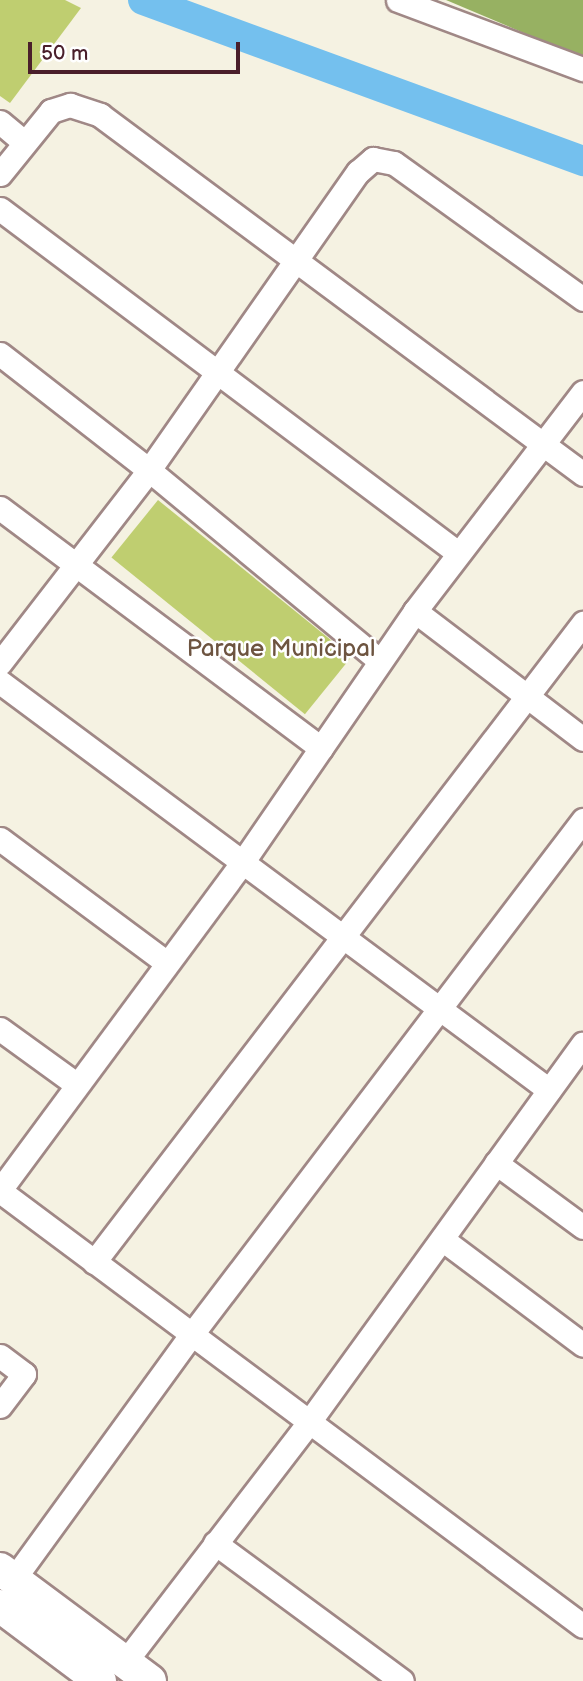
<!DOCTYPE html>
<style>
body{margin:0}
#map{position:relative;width:583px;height:1681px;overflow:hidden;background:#f5f2e2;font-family:"Balsamiq Sans",sans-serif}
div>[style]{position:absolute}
.green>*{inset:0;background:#bfce70;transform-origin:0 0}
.forest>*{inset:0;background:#97b162}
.canal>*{height:30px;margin:-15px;padding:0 15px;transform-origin:15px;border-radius:15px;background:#74c0ee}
.roads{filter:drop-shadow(2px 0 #a08886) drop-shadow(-2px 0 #a08886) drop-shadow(0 2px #a08886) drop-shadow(0 -2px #a08886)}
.street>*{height:23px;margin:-11.5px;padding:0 11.5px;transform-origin:11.5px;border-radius:11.5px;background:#fff}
.secondary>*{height:32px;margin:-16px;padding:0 16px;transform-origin:16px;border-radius:16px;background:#fff}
span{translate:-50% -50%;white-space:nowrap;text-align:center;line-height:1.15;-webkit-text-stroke:5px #fff;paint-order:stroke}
.park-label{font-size:24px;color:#6d5440}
.scale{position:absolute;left:28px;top:42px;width:212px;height:32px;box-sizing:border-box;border:4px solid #4a1f2b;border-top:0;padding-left:9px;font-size:21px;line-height:24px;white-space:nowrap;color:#4a1f2b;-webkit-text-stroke:5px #fff;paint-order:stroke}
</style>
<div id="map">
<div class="green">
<i style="clip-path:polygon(0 0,65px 0,81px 8px,10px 103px,0 96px)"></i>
<i style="left:158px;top:500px;width:249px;height:74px;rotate:39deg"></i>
</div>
<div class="forest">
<i style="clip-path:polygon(446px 0,583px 0,583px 58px)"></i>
</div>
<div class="canal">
<i style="left:143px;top:0;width:469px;rotate:20.1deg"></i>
</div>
<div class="roads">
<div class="street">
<i style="left:398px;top:0;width:197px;rotate:20.5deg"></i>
<i style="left:0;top:122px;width:31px;rotate:40deg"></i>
<i style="left:0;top:174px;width:81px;rotate:-51deg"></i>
<i style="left:51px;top:111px;width:20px;rotate:-18deg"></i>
<i style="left:70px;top:105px;width:32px;rotate:18deg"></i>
<i style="left:100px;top:115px;width:602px;rotate:36.62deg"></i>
<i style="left:0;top:209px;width:573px;rotate:36.91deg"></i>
<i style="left:0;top:354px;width:189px;rotate:37.9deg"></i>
<i style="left:149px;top:470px;width:298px;rotate:39.6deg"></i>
<i style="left:0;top:508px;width:401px;rotate:36.8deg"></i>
<i style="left:415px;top:611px;width:211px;rotate:37.3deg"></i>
<i style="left:0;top:663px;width:244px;rotate:-52.3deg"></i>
<i style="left:149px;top:470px;width:364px;rotate:-55deg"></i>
<i style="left:358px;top:172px;width:20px;rotate:-41deg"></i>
<i style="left:373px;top:159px;width:21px;rotate:11deg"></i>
<i style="left:394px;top:163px;width:233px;rotate:35.7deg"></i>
<i style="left:0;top:682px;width:684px;rotate:36.62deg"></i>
<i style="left:0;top:839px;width:208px;rotate:36.6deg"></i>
<i style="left:0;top:1029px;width:94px;rotate:35.9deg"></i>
<i style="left:496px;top:1163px;width:108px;rotate:36.3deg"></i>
<i style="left:0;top:1190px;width:410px;rotate:-53.5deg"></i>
<i style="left:244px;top:860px;width:302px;rotate:-55.5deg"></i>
<i style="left:415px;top:611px;width:276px;rotate:-52.5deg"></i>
<i style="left:0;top:1191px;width:727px;rotate:36.73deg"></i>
<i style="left:442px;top:1239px;width:176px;rotate:36.9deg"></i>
<i style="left:94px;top:1262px;width:805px;rotate:-52.57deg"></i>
<i style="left:0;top:1356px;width:30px;rotate:37deg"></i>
<i style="left:24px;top:1374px;width:40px;rotate:127deg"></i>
<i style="left:215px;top:1543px;width:232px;rotate:36.4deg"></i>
<i style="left:13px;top:1580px;width:304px;rotate:-54deg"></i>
<i style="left:192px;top:1334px;width:646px;rotate:-52.74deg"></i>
<i style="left:125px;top:1662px;width:302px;rotate:-52.5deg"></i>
<i style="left:309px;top:1422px;width:467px;rotate:-54.1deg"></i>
</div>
<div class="secondary">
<i style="left:0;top:1569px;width:187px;rotate:36.7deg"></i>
<i style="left:0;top:1606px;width:125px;rotate:36.9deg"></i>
</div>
</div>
<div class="park-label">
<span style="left:281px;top:649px">Parque Municipal</span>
</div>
<div class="scale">50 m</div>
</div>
